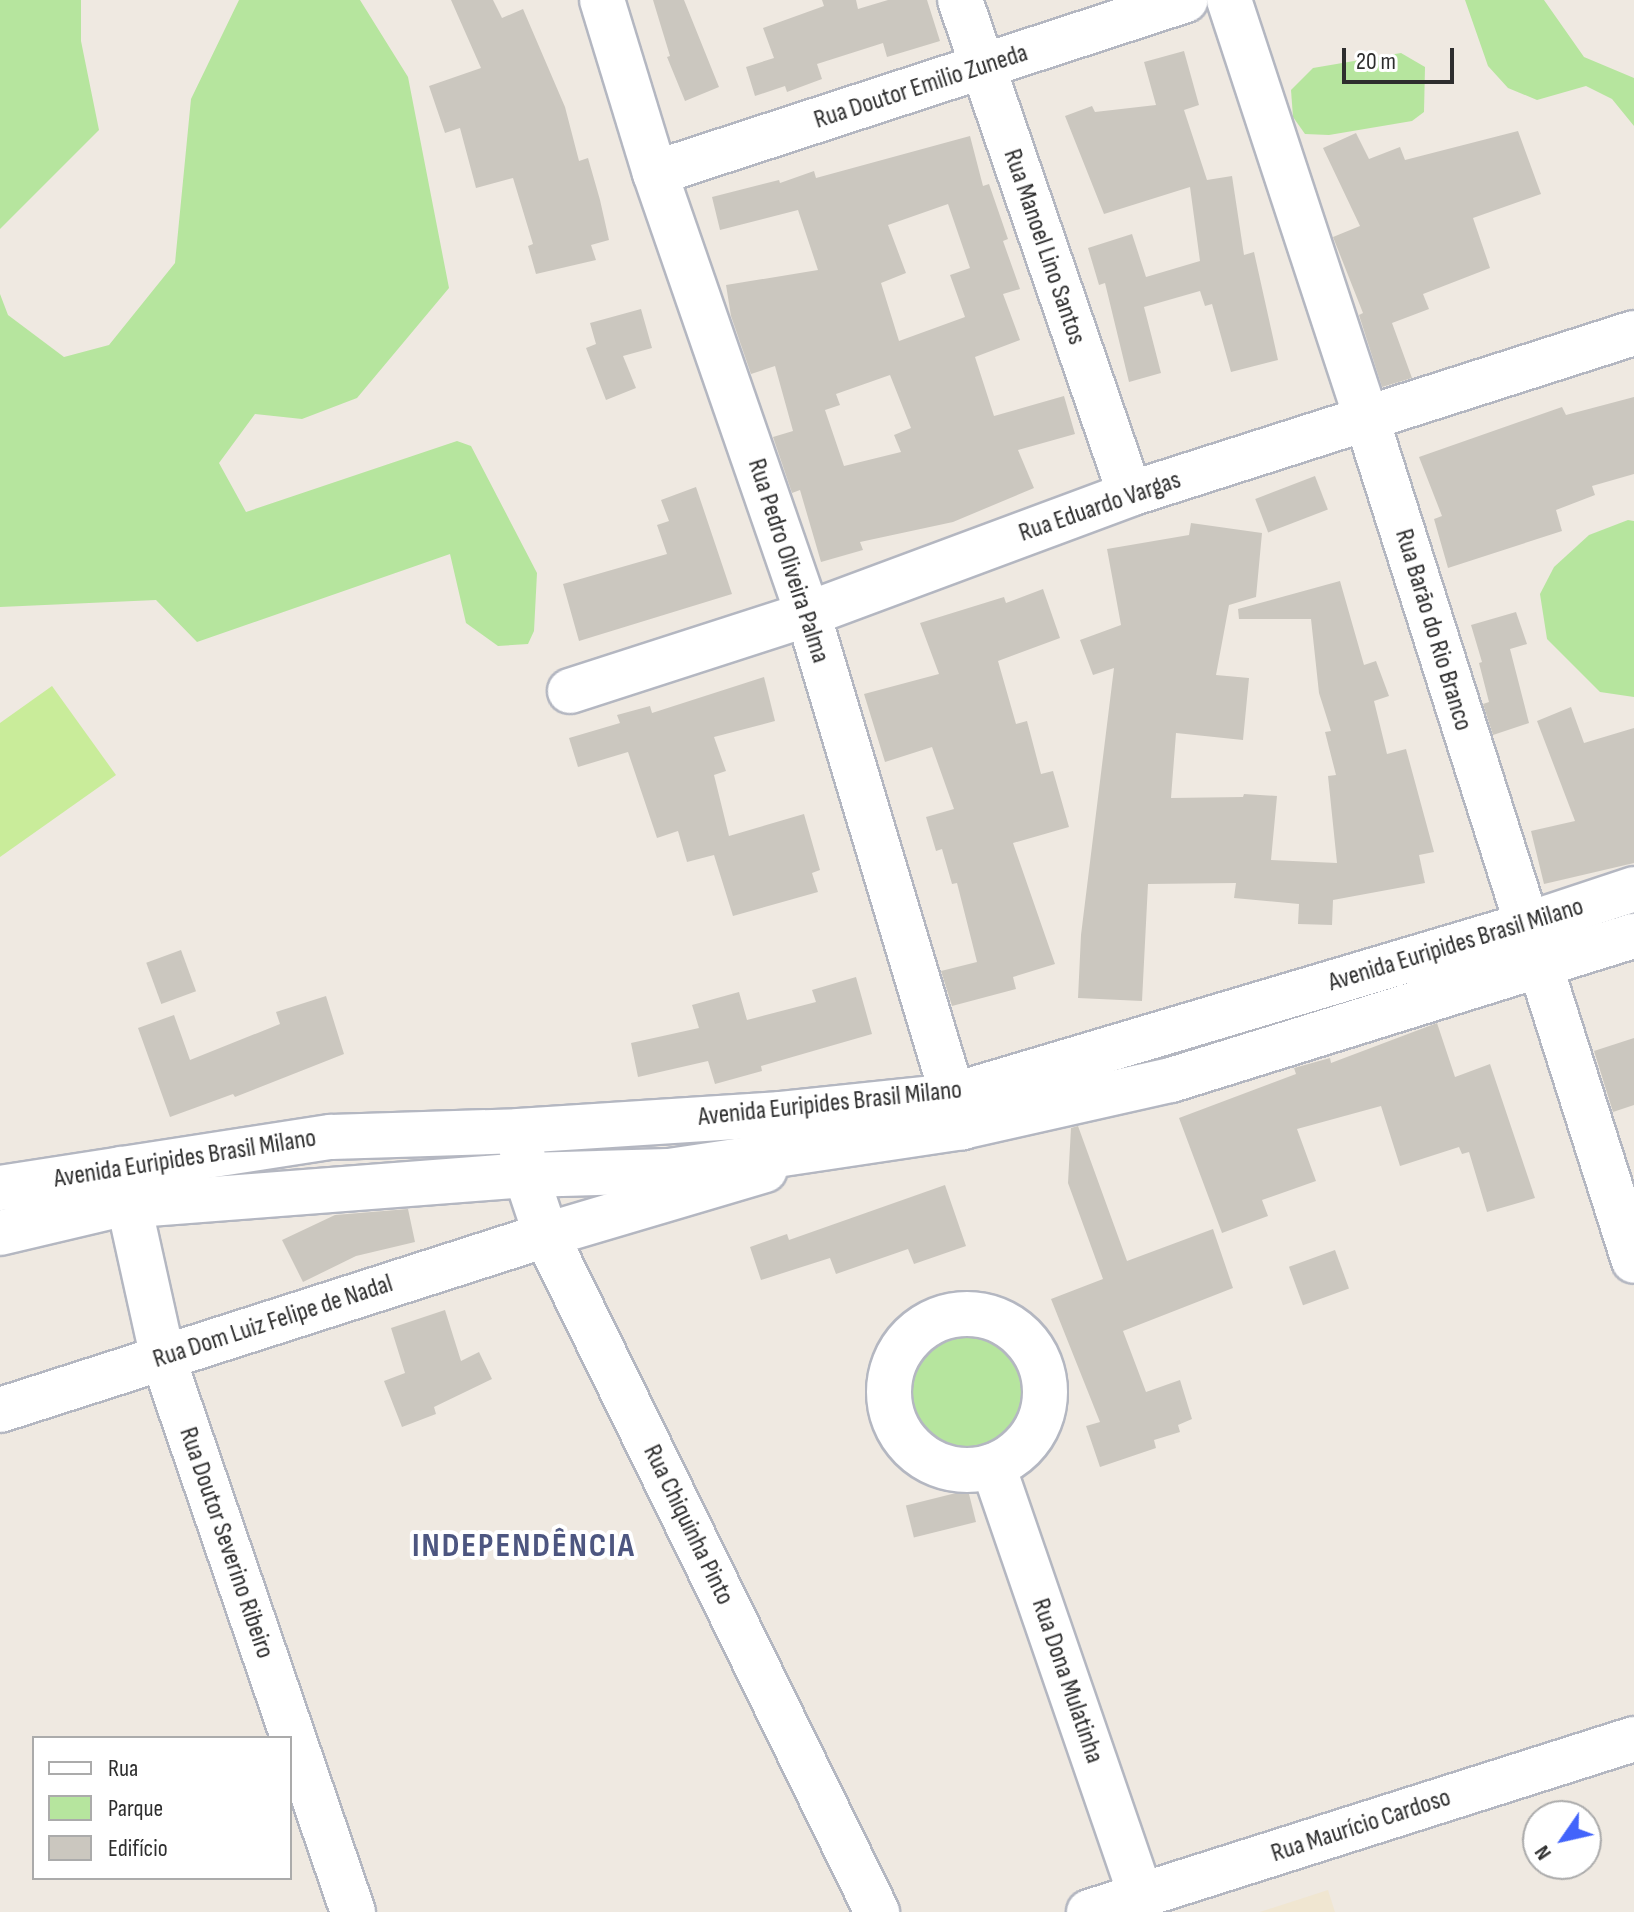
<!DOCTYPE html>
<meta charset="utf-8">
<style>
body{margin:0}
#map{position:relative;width:1634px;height:1912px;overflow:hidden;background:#efe9e1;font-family:"Sofia Sans Condensed",sans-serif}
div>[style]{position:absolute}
.education>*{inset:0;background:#f0e6d1}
.green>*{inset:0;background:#b6e59e}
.round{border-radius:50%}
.pitch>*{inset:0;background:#c9ec9a}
.building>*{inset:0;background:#cbc7bf;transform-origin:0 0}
.roads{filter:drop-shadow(2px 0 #b4b7c1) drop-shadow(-2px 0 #b4b7c1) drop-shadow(0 2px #b4b7c1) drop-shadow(0 -2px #b4b7c1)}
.minor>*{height:44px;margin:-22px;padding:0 22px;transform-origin:22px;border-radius:22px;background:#fff}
.minor>.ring{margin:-22px;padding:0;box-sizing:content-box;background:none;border:44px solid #fff;border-radius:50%}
.tertiary>*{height:44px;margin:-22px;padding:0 22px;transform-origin:22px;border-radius:22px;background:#fff}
.secondary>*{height:44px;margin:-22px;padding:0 22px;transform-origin:22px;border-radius:22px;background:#fff}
span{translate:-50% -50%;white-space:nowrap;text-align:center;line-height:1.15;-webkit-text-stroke:8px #fff;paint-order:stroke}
.street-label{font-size:26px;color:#2e2e2e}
.district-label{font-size:34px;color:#4d5680;font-weight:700;letter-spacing:2px}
.legend{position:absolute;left:32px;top:1736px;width:260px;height:144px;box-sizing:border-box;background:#fff;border:2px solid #ababab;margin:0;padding:10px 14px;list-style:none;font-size:24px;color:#2e2e2e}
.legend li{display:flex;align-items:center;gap:16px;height:40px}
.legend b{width:40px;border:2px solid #ababab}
.north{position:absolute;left:1522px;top:1800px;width:80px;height:80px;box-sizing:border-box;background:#fff;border:2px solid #ababab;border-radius:50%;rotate:236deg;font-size:22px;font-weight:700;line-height:32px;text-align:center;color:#2e2e2e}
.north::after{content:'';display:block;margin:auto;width:28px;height:36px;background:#4264fb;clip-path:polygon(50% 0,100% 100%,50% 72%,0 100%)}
.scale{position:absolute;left:1342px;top:48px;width:112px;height:36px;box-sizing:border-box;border:4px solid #2e2e2e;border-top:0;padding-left:10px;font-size:24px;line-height:28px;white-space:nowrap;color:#2e2e2e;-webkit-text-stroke:6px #fff;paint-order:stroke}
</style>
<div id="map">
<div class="education">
<i style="clip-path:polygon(1328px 1890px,1335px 1912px,1260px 1912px)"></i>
</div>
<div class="green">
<i style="clip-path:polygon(0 0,81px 0,81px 41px,99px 130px,0 229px)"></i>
<i style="clip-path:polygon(239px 0,360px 0,408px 77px,449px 288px,357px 398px,302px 419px,255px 414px,219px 463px,246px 512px,457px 441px,471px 446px,537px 573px,534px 631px,528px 644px,498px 646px,466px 623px,450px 554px,197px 642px,156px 600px,0 607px,0 294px,8px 315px,64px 357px,109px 345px,175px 263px,191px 99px)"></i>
<i style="clip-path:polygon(1465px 0,1544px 0,1584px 57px,1634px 78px,1634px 126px,1612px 99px,1586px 86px,1537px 100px,1508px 88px,1488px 66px)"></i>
<i style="clip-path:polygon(1401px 53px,1425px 67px,1424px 112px,1412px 121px,1329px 135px,1305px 134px,1293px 117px,1291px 90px,1313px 68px)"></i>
<i style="clip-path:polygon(1628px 520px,1634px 521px,1634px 697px,1600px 692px,1547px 639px,1540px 594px,1554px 567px,1589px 535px)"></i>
<i class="round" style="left:908px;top:1336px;width:114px;height:114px"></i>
</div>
<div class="pitch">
<i style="clip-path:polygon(52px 686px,116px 775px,0 857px,0 723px)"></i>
</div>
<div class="building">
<i style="clip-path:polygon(451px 0,493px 0,502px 18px,523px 9px,565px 107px,579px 161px,588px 158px,600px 200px,609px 240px,591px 245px,596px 260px,536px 274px,528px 246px,533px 244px,513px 178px,476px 188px,460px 128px,445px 133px,429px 86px,481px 68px)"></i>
<i style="clip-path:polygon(653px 0,684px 0,719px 87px,685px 101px,667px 57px,670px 56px)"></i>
<i style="clip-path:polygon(822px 0,856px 0,858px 9px,888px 0,927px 0,940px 41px,887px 57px,883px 43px,817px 64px,822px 79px,787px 92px,785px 86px,755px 96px,746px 67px,774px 58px,763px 28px,824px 6px)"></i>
<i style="clip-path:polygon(1184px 51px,1199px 105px,1184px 110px,1207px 180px,1232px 176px,1244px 255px,1254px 252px,1278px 360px,1231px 372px,1212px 304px,1205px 306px,1200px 291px,1144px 307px,1161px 373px,1129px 382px,1105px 283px,1099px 285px,1088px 248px,1132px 234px,1146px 277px,1200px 261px,1190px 187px,1104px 214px,1065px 116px,1092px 106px,1095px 112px,1156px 105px,1144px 62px)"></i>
<i style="clip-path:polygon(1518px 131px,1541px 194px,1473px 218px,1490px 268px,1423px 294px,1429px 309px,1392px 323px,1412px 378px,1382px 387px,1359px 315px,1363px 313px,1333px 237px,1360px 226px,1323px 148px,1356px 133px,1369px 159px,1400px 147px,1405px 160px)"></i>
<i style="clip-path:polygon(evenodd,970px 136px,983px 186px,989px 184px,1008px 239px,1003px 241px,1020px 289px,1003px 294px,1020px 340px,975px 357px,994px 416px,1064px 396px,1075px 434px,1018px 450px,1034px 488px,953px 522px,860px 542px,863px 550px,821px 562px,800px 490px,792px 493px,773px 437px,793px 431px,775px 366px,751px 374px,731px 316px,726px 285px,818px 270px,798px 210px,720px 230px,712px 197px,779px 180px,780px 183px,814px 171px,816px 178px,970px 136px,948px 204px,970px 268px,950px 275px,965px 317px,899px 341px,881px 283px,906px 273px,888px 225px,948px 204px,970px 136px,890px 375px,911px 428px,894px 435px,901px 452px,844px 466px,825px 410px,840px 405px,836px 394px,890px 375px)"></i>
<i style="clip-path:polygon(641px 309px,652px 348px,623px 356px,636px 388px,606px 400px,586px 348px,596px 344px,590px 323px)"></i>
<i style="clip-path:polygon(1634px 397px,1634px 474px,1592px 486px,1595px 495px,1556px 510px,1562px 531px,1448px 568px,1434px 519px,1442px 516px,1419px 457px,1562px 407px,1566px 415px)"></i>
<i style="left:1315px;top:476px;width:36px;height:64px;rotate:69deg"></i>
<i style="clip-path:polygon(696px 487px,732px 594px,579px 641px,563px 584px,667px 554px,657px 525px,669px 521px,661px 500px)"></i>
<i style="clip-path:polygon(1191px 523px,1262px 533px,1256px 597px,1229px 605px,1216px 675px,1249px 678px,1243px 740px,1176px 733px,1171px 798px,1243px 797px,1244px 794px,1277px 796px,1271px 860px,1337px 863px,1328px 776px,1336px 775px,1325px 732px,1331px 731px,1319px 693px,1311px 619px,1239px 619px,1238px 609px,1340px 581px,1364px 665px,1376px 661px,1389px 696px,1374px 701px,1387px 754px,1406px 749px,1434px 852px,1419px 855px,1425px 883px,1333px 900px,1332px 925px,1298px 924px,1299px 904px,1234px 898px,1236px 883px,1148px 884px,1142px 1001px,1078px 998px,1081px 935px,1114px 668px,1093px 675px,1080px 640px,1121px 625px,1107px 549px,1189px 535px)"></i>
<i style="clip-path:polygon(1043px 589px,1060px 638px,998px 661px,1016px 724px,1027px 721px,1041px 774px,1053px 771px,1069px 827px,1013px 843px,1055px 964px,1013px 977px,1016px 989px,952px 1006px,941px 971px,977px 962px,957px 883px,952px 884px,942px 849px,936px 851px,926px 817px,954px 809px,932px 747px,885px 762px,864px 694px,939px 674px,920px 623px,1004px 597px,1006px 603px)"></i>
<i style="clip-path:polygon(1516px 612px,1527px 644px,1510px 649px,1529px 723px,1493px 735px,1483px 704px,1489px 702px,1479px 663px,1482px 662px,1471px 625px)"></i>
<i style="clip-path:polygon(764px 677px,775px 721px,714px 737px,726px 771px,714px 775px,729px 836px,804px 814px,820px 870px,812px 873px,818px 892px,733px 916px,714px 855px,687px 862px,678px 831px,657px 838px,628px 752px,578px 767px,569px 738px,620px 723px,617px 715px,650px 706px,652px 713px)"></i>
<i style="clip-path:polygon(1571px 707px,1584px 743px,1634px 728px,1634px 863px,1544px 884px,1531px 831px,1575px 821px,1537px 721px)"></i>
<i style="left:181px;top:950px;width:44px;height:37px;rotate:70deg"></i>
<i style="clip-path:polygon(856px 977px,872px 1034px,761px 1066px,762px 1071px,715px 1084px,708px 1061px,638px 1077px,631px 1043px,699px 1028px,692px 1005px,739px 992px,747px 1020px,816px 1002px,812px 990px)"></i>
<i style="clip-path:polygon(326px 996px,344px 1054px,235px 1097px,233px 1094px,170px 1117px,138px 1028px,174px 1015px,190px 1060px,280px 1024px,276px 1012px)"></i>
<i style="clip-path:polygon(1437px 1023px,1455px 1077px,1490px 1064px,1535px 1198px,1487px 1212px,1469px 1152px,1462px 1154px,1459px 1147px,1400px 1166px,1381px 1106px,1297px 1129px,1316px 1181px,1262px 1200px,1268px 1216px,1222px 1233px,1179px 1118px,1296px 1074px,1294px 1068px,1330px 1058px,1331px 1063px)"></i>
<i style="clip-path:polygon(1634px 1038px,1634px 1105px,1613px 1112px,1594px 1051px)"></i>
<i style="clip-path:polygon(1078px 1126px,1127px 1261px,1213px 1229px,1233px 1288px,1123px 1331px,1146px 1392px,1180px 1380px,1192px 1419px,1178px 1425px,1180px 1432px,1154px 1440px,1156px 1448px,1100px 1467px,1086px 1426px,1100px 1422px,1051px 1299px,1103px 1279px,1068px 1183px,1071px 1128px)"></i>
<i style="clip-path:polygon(945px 1185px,966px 1246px,914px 1264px,908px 1249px,836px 1274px,830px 1258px,761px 1280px,750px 1247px,787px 1234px,789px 1240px)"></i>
<i style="clip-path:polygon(408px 1209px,415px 1242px,356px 1256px,303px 1282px,282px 1240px,335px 1215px)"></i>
<i style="left:1335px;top:1250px;width:41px;height:49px;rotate:70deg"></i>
<i style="clip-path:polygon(445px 1310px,461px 1361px,479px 1352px,492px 1379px,434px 1407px,436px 1414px,402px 1427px,384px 1381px,405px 1373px,391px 1328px)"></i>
<i style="left:968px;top:1490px;width:33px;height:64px;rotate:76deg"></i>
</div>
<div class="roads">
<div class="minor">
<i style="left:602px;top:0;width:181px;rotate:73deg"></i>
<i style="left:655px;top:173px;width:467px;rotate:70.9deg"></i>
<i style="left:808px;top:614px;width:536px;rotate:73.29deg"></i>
<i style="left:960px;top:0;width:522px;rotate:71.01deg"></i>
<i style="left:1229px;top:0;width:442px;rotate:71.8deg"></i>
<i style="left:1367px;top:420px;width:882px;rotate:72.39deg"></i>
<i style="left:655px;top:173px;width:558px;rotate:-18.05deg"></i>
<i style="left:570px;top:691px;width:250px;rotate:-17.9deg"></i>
<i style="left:808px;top:614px;width:344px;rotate:-20.4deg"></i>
<i style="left:1130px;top:494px;width:529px;rotate:-17.72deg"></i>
<i style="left:520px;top:1139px;width:36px;rotate:81deg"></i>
<i style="left:526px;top:1175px;width:63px;rotate:71.6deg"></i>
<i style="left:546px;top:1235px;width:754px;rotate:63.94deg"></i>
<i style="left:121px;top:1169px;width:194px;rotate:77.5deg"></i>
<i style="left:163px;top:1358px;width:586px;rotate:71.07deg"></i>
<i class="ring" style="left:889px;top:1314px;width:112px;height:112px"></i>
<i style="left:0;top:1410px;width:573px;rotate:-17.77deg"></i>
<i style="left:546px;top:1235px;width:228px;rotate:-16.5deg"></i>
<i style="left:993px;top:1466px;width:454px;rotate:71deg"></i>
</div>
<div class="tertiary">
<i style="left:1089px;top:1912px;width:572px;rotate:-17.61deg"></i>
</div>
<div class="secondary">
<i style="left:0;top:1188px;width:335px;rotate:-8.8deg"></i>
<i style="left:331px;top:1137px;width:187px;rotate:-1.8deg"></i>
<i style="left:518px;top:1131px;width:264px;rotate:-3.7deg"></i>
<i style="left:781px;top:1114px;width:171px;rotate:-6deg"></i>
<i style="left:951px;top:1096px;width:600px;rotate:-16.56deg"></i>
<i style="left:1526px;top:925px;width:114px;rotate:-18.4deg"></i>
<i style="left:0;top:1233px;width:113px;rotate:-13.3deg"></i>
<i style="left:110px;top:1207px;width:417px;rotate:-4.4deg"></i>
<i style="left:526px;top:1175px;width:143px;rotate:-1.6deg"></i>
<i style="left:669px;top:1171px;width:296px;rotate:-8.5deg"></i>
<i style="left:962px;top:1127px;width:214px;rotate:-12.7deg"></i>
<i style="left:1171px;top:1080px;width:485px;rotate:-17.3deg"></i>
</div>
</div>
<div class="street-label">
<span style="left:921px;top:87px;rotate:-18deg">Rua Doutor Emilio Zuneda</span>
<span style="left:1044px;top:247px;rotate:71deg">Rua Manoel Lino Santos</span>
<span style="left:1100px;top:507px;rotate:-19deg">Rua Eduardo Vargas</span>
<span style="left:788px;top:561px;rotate:72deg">Rua Pedro Oliveira Palma</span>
<span style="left:1433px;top:630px;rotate:73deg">Rua Barão do Rio Branco</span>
<span style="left:1456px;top:945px;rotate:-17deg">Avenida Euripides Brasil Milano</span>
<span style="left:830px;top:1104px;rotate:-6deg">Avenida Euripides Brasil Milano</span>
<span style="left:185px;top:1159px;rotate:-9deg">Avenida Euripides Brasil Milano</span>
<span style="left:273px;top:1322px;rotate:-18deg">Rua Dom Luiz Felipe de Nadal</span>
<span style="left:688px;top:1525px;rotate:64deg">Rua Chiquinha Pinto</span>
<span style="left:226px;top:1543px;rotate:71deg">Rua Doutor Severino Ribeiro</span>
<span style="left:1067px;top:1681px;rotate:71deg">Rua Dona Mulatinha</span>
<span style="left:1361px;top:1826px;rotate:-18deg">Rua Maurício Cardoso</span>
</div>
<div class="district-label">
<span style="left:524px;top:1546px">INDEPENDÊNCIA</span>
</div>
<ul class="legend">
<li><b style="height:10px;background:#fff"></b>Rua</li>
<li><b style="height:22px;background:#b6e59e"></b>Parque</li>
<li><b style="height:22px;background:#cbc7bf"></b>Edifício</li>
</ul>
<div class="north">N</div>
<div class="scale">20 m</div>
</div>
